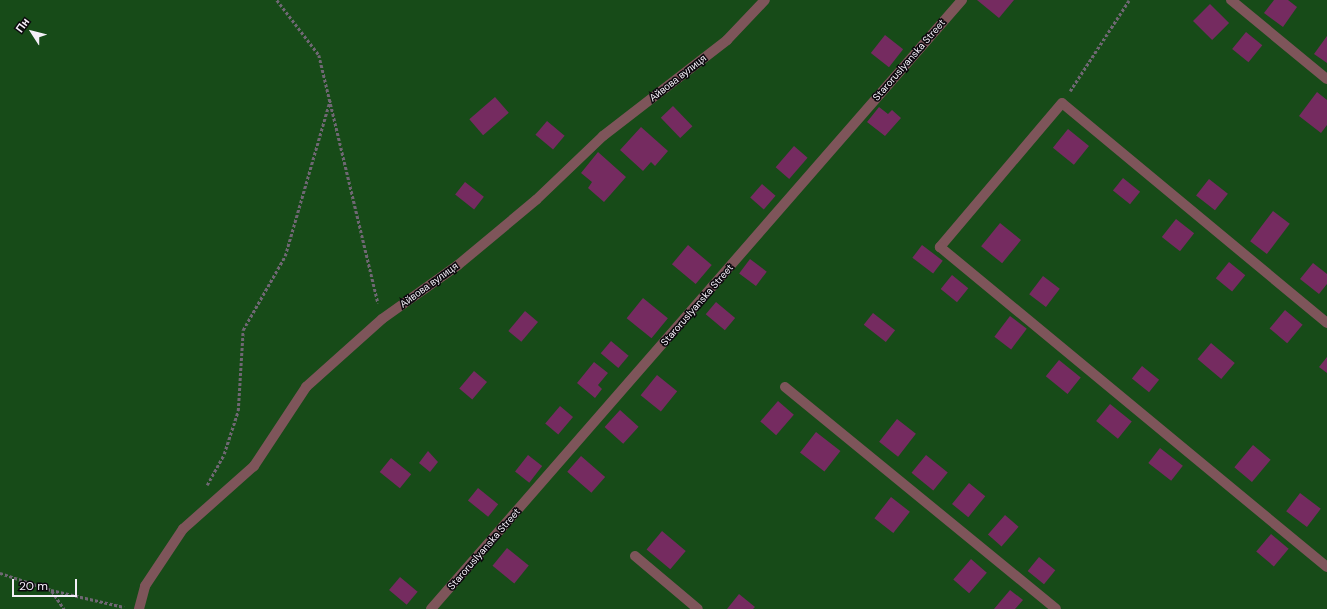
<!DOCTYPE html>
<meta charset="utf-8">
<style>
body{margin:0}
#map{position:relative;width:1327px;height:609px;overflow:hidden;background:#241b29;font-family:"DM Sans",sans-serif}
div>[style]{position:absolute}
.green>*{inset:0;background:#174b18;transform-origin:0 0}
.building>*{inset:0;background:#752b60;transform-origin:0 0}
.path>*{height:2.5px;margin-top:-1.25px;transform-origin:0;background:repeating-linear-gradient(90deg,#6f6773 0 3px,transparent 0 5px)}
.street>*{height:10px;margin:-5px;padding:0 5px;transform-origin:5px;border-radius:5px;background:#7e555a}
span{translate:-50% -50%;white-space:nowrap;text-align:center;line-height:1.15;-webkit-text-stroke:3px #0b080d;paint-order:stroke}
.street-label{font-size:10px;color:#f4eff8}
.north{position:absolute;left:12px;top:12px;width:40px;height:40px;-webkit-text-stroke:3px #0b080d;paint-order:stroke;rotate:306deg;font-size:11px;font-weight:700;line-height:16px;text-align:center;color:#f4eff8}
.north::after{content:'';display:block;margin:auto;width:14px;height:18px;background:#f4eff8;clip-path:polygon(50% 0,100% 100%,50% 72%,0 100%)}
.scale{position:absolute;left:12px;top:579px;width:65px;height:18px;box-sizing:border-box;border:2px solid #f4eff8;border-top:0;padding-left:5px;font-size:12px;line-height:14px;white-space:nowrap;color:#f4eff8;-webkit-text-stroke:3px #0b080d;paint-order:stroke}
</style>
<div id="map">
<div class="green">
<i style="left:0;top:0;width:1327px;height:609px"></i>
</div>
<div class="building">
<i style="clip-path:polygon(977px 0,1014px 0,999px 18px)"></i>
<i style="clip-path:polygon(1274px 0,1288px 0,1297px 7px,1283px 27px,1264px 13px)"></i>
<i style="left:1210px;top:4px;width:27px;height:24px;rotate:45deg"></i>
<i style="left:1246px;top:32px;width:21px;height:22px;rotate:39deg"></i>
<i style="left:885px;top:35px;width:23px;height:23px;rotate:38deg"></i>
<i style="clip-path:polygon(1327px 36px,1327px 63px,1314px 54px)"></i>
<i style="clip-path:polygon(1317px 92px,1327px 100px,1327px 125px,1321px 133px,1299px 116px)"></i>
<i style="left:495px;top:97px;width:21px;height:34px;rotate:49deg"></i>
<i style="left:673px;top:106px;width:28px;height:17px;rotate:46deg"></i>
<i style="clip-path:polygon(879px 107px,888px 114px,892px 110px,901px 118px,885px 136px,867px 122px)"></i>
<i style="left:547px;top:121px;width:23px;height:18px;rotate:40deg"></i>
<i style="clip-path:polygon(641px 127px,668px 151px,655px 166px,651px 162px,643px 171px,620px 150px)"></i>
<i style="left:1068px;top:129px;width:27px;height:24px;rotate:39deg"></i>
<i style="left:794px;top:146px;width:18px;height:28px;rotate:41deg"></i>
<i style="clip-path:polygon(598px 152px,626px 177px,604px 202px,588px 188px,592px 182px,581px 173px)"></i>
<i style="left:1123px;top:178px;width:22px;height:16px;rotate:39deg"></i>
<i style="left:1209px;top:179px;width:24px;height:21px;rotate:38deg"></i>
<i style="left:465px;top:182px;width:24px;height:16px;rotate:38deg"></i>
<i style="left:762px;top:184px;width:18px;height:18px;rotate:41deg"></i>
<i style="left:1273px;top:211px;width:21px;height:38px;rotate:37deg"></i>
<i style="left:1176px;top:219px;width:23px;height:23px;rotate:38deg"></i>
<i style="left:1000px;top:223px;width:27px;height:30px;rotate:39deg"></i>
<i style="left:688px;top:245px;width:31px;height:25px;rotate:40deg"></i>
<i style="left:922px;top:245px;width:26px;height:16px;rotate:37deg"></i>
<i style="left:750px;top:259px;width:21px;height:18px;rotate:37deg"></i>
<i style="left:1229px;top:262px;width:21px;height:21px;rotate:39deg"></i>
<i style="clip-path:polygon(1313px 263px,1327px 274px,1327px 284px,1319px 294px,1300px 279px)"></i>
<i style="left:952px;top:275px;width:21px;height:18px;rotate:39deg"></i>
<i style="left:1043px;top:276px;width:21px;height:23px;rotate:37deg"></i>
<i style="left:643px;top:298px;width:32px;height:26px;rotate:39deg"></i>
<i style="left:716px;top:302px;width:25px;height:16px;rotate:40deg"></i>
<i style="left:1285px;top:310px;width:23px;height:24px;rotate:40deg"></i>
<i style="left:525px;top:311px;width:17px;height:26px;rotate:40deg"></i>
<i style="left:873px;top:313px;width:28px;height:15px;rotate:38deg"></i>
<i style="left:1010px;top:316px;width:21px;height:26px;rotate:37deg"></i>
<i style="left:611px;top:341px;width:23px;height:16px;rotate:40deg"></i>
<i style="left:1211px;top:343px;width:31px;height:21px;rotate:40deg"></i>
<i style="clip-path:polygon(1327px 357px,1327px 373px,1319px 367px)"></i>
<i style="left:1059px;top:360px;width:28px;height:21px;rotate:39deg"></i>
<i style="clip-path:polygon(594px 362px,608px 373px,598px 385px,602px 389px,595px 398px,577px 383px)"></i>
<i style="left:1142px;top:366px;width:22px;height:16px;rotate:39deg"></i>
<i style="left:474px;top:371px;width:17px;height:23px;rotate:40deg"></i>
<i style="left:657px;top:375px;width:26px;height:26px;rotate:39deg"></i>
<i style="left:778px;top:401px;width:21px;height:27px;rotate:41deg"></i>
<i style="left:1110px;top:404px;width:28px;height:22px;rotate:39deg"></i>
<i style="left:560px;top:406px;width:17px;height:23px;rotate:40deg"></i>
<i style="left:620px;top:410px;width:25px;height:23px;rotate:42deg"></i>
<i style="left:897px;top:419px;width:24px;height:29px;rotate:38deg"></i>
<i style="left:816px;top:432px;width:31px;height:26px;rotate:38deg"></i>
<i style="left:1253px;top:445px;width:23px;height:29px;rotate:40deg"></i>
<i style="left:1160px;top:448px;width:29px;height:19px;rotate:38deg"></i>
<i style="clip-path:polygon(428px 451px,438px 462px,430px 472px,419px 463px)"></i>
<i style="left:528px;top:455px;width:18px;height:21px;rotate:38deg"></i>
<i style="left:926px;top:455px;width:28px;height:23px;rotate:39deg"></i>
<i style="left:581px;top:456px;width:32px;height:21px;rotate:41deg"></i>
<i style="left:391px;top:458px;width:26px;height:18px;rotate:39deg"></i>
<i style="left:969px;top:483px;width:21px;height:27px;rotate:39deg"></i>
<i style="left:478px;top:488px;width:26px;height:16px;rotate:39deg"></i>
<i style="left:1300px;top:493px;width:26px;height:23px;rotate:37deg"></i>
<i style="left:891px;top:497px;width:24px;height:27px;rotate:38deg"></i>
<i style="left:1005px;top:515px;width:18px;height:26px;rotate:41deg"></i>
<i style="left:662px;top:531px;width:31px;height:24px;rotate:40deg"></i>
<i style="left:1271px;top:534px;width:23px;height:23px;rotate:40deg"></i>
<i style="left:507px;top:548px;width:28px;height:23px;rotate:39deg"></i>
<i style="left:1039px;top:557px;width:21px;height:18px;rotate:39deg"></i>
<i style="left:971px;top:559px;width:21px;height:27px;rotate:41deg"></i>
<i style="left:400px;top:577px;width:23px;height:17px;rotate:40deg"></i>
<i style="clip-path:polygon(1010px 590px,1023px 600px,1015px 609px,994px 609px)"></i>
<i style="clip-path:polygon(739px 594px,755px 607px,753px 609px,727px 609px)"></i>
</div>
<div class="path">
<i style="left:277px;top:0;width:69px;rotate:52.6deg"></i>
<i style="left:319px;top:55px;width:255px;rotate:76.6deg"></i>
<i style="left:1070px;top:91px;width:108px;rotate:-57deg"></i>
<i style="left:207px;top:485px;width:35px;rotate:-61deg"></i>
<i style="left:224px;top:454px;width:45px;rotate:-72deg"></i>
<i style="left:238px;top:411px;width:81px;rotate:-86.5deg"></i>
<i style="left:243px;top:330px;width:85px;rotate:-60.4deg"></i>
<i style="left:285px;top:256px;width:162px;rotate:-73.9deg"></i>
<i style="left:0;top:573px;width:54px;rotate:18.4deg"></i>
<i style="left:51px;top:590px;width:75px;rotate:13.1deg"></i>
<i style="left:52px;top:591px;width:22px;rotate:56deg"></i>
</div>
<div class="street">
<i style="left:1231px;top:0;width:124px;rotate:39.5deg"></i>
<i style="left:1327px;top:323px;width:344px;rotate:-140.3deg"></i>
<i style="left:1062px;top:103px;width:189px;rotate:130.3deg"></i>
<i style="left:940px;top:247px;width:502px;rotate:39.59deg"></i>
<i style="left:785px;top:387px;width:350px;rotate:39.3deg"></i>
<i style="left:635px;top:556px;width:82px;rotate:40.1deg"></i>
<i style="left:139px;top:609px;width:24px;rotate:-75deg"></i>
<i style="left:145px;top:586px;width:69px;rotate:-56.3deg"></i>
<i style="left:183px;top:529px;width:95px;rotate:-41.6deg"></i>
<i style="left:254px;top:466px;width:95px;rotate:-56.6deg"></i>
<i style="left:306px;top:387px;width:102px;rotate:-41.8deg"></i>
<i style="left:382px;top:319px;width:93px;rotate:-35.4deg"></i>
<i style="left:458px;top:265px;width:102px;rotate:-39.8deg"></i>
<i style="left:536px;top:200px;width:93px;rotate:-43.7deg"></i>
<i style="left:603px;top:136px;width:157px;rotate:-37.7deg"></i>
<i style="left:727px;top:40px;width:55px;rotate:-46.5deg"></i>
<i style="left:431px;top:609px;width:808px;rotate:-48.91deg"></i>
</div>
<div class="street-label">
<span style="left:909px;top:60px;rotate:-49deg">Staroruslyanska Street</span>
<span style="left:678px;top:78px;rotate:-38deg">Айвова вулиця</span>
<span style="left:429px;top:285px;rotate:-36deg">Айвова вулиця</span>
<span style="left:697px;top:305px;rotate:-49deg">Staroruslyanska Street</span>
<span style="left:484px;top:549px;rotate:-49deg">Staroruslyanska Street</span>
</div>
<div class="north">Пн</div>
<div class="scale">20 m</div>
</div>
